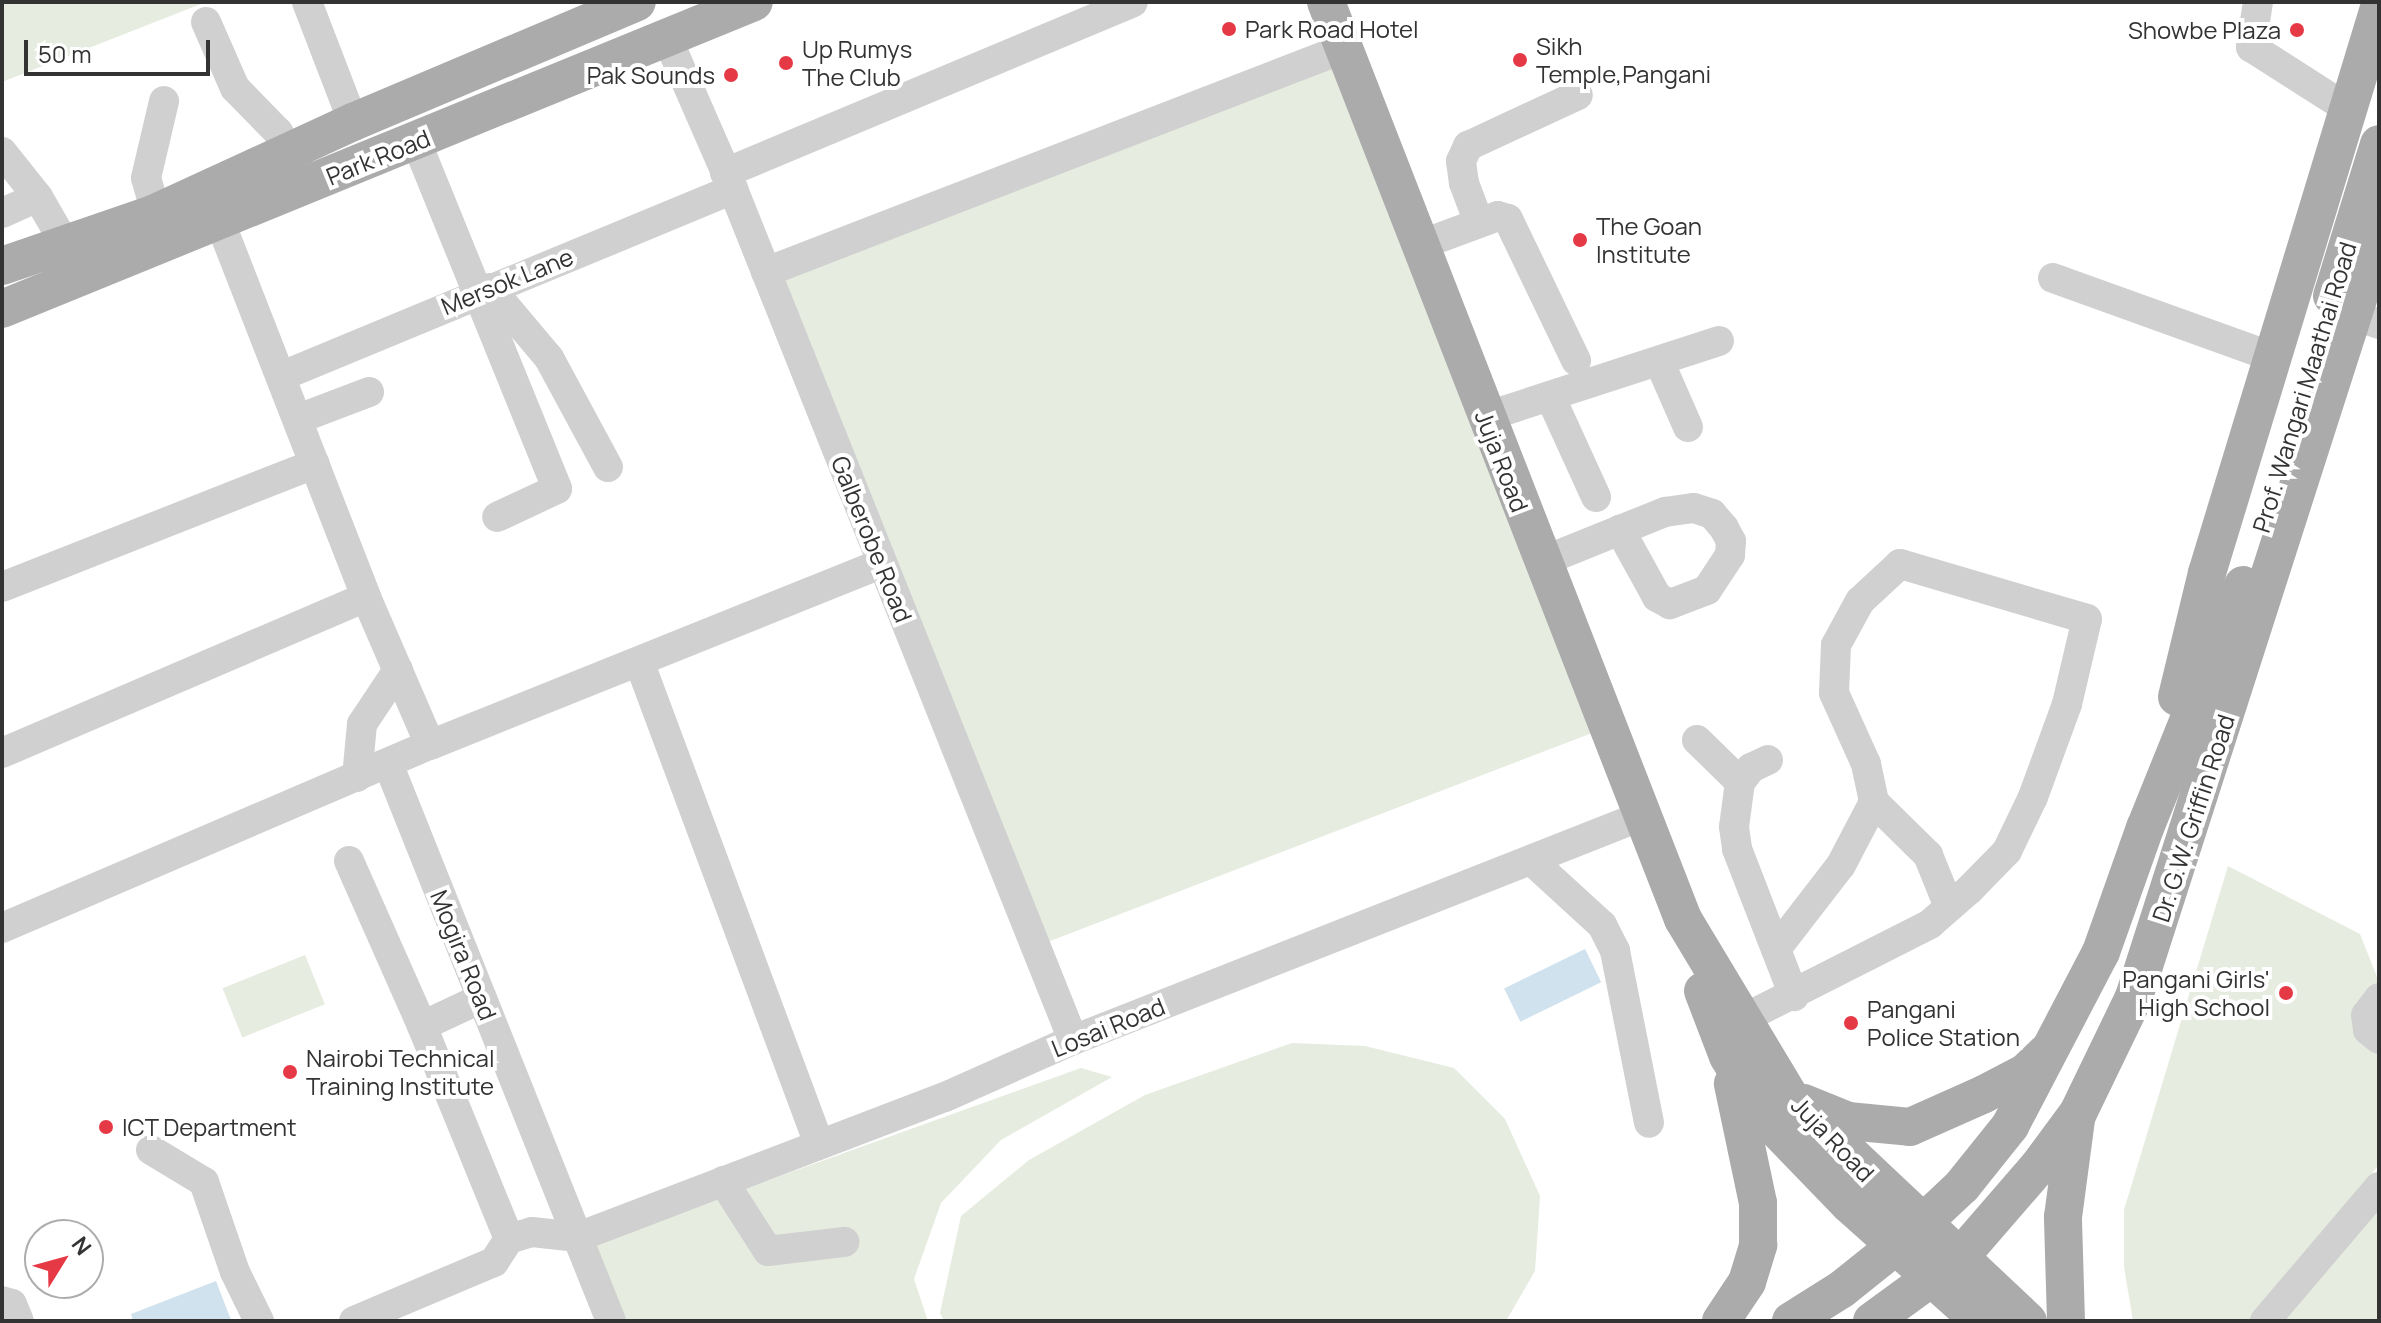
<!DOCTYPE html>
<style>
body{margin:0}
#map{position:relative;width:2381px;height:1323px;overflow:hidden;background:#fff;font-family:Manrope,sans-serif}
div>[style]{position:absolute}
.green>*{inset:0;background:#e6ecdf;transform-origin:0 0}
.water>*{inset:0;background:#cfe2ee;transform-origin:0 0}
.minor>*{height:30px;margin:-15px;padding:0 15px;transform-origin:15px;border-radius:15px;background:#d0d0d0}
.major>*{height:38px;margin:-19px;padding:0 19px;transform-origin:19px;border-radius:19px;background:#ababab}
.dots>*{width:22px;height:22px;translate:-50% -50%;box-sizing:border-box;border:4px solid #fff;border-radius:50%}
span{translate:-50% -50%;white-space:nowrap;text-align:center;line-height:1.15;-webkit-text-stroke:8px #fff;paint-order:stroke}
.poi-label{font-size:24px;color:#333}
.left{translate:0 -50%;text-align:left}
.right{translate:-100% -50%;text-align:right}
.street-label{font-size:24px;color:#333}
.frame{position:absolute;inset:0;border:4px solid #333;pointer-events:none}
.north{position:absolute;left:24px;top:1219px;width:80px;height:80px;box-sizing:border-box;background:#fff;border:2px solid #adadad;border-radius:50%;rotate:53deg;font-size:22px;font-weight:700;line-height:32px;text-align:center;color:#333}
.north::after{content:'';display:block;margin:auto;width:28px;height:36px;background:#e63946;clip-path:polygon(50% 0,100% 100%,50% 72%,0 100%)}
.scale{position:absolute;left:24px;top:40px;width:186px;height:36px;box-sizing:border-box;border:4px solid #333;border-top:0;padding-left:10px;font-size:24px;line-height:28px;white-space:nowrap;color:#333;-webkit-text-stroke:6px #fff;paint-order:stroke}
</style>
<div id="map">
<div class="green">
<i style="clip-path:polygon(2px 2px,206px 2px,2px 82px)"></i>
<i style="left:1345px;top:48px;width:728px;height:621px;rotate:69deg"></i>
<i style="clip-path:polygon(2228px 866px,2360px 934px,2379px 982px,2379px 1164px,2279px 1301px,2258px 1321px,2133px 1321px,2124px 1267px,2124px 1210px)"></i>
<i style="left:305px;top:955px;width:53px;height:89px;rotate:68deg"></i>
<i style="clip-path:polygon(1292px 1043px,1365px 1046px,1454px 1068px,1505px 1119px,1540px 1196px,1535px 1271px,1506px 1321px,944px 1321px,940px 1313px,961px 1216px,1029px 1160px,1145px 1095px)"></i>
<i style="clip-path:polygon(1081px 1068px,1112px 1077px,1001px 1140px,941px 1203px,914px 1279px,928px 1321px,624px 1321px,593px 1243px)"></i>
<i style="clip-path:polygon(2379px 1196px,2379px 1321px,2269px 1321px)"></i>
</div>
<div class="water">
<i style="left:1585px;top:949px;width:37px;height:90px;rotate:64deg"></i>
<i style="clip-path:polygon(216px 1281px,231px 1320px,133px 1321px,131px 1314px)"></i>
</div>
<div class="minor">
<i style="left:307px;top:2px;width:129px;rotate:69deg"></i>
<i style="left:2258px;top:2px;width:46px;rotate:98.8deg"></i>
<i style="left:2251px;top:47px;width:115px;rotate:32.6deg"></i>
<i style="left:206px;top:22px;width:72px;rotate:66.3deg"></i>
<i style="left:235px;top:88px;width:62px;rotate:45.7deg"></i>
<i style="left:278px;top:132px;width:44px;rotate:59.9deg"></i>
<i style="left:668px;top:40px;width:163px;rotate:66.4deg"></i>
<i style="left:733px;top:189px;width:916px;rotate:68.22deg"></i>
<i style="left:416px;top:141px;width:375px;rotate:67.9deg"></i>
<i style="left:557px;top:489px;width:66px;rotate:155deg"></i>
<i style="left:2px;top:152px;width:58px;rotate:51.3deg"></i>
<i style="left:38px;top:197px;width:76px;rotate:60.1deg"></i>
<i style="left:725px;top:173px;width:442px;rotate:-22.7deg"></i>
<i style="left:2px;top:213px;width:39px;rotate:-24deg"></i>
<i style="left:220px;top:222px;width:402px;rotate:68.7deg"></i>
<i style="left:366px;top:597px;width:161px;rotate:66.6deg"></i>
<i style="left:1479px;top:223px;width:43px;rotate:-110.6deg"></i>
<i style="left:1464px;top:183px;width:22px;rotate:-98deg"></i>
<i style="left:1461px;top:161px;width:17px;rotate:-65deg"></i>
<i style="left:1468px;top:146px;width:121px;rotate:-24.9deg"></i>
<i style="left:162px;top:234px;width:58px;rotate:-105.9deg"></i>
<i style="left:146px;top:178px;width:79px;rotate:-76.8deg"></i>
<i style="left:1420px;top:245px;width:83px;rotate:-20.4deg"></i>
<i style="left:1498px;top:216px;width:10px;rotate:17deg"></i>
<i style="left:1508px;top:219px;width:157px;rotate:64.3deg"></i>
<i style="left:766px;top:272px;width:621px;rotate:-21.15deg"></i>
<i style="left:2053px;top:278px;width:233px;rotate:19.8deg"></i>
<i style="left:490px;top:288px;width:92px;rotate:49.9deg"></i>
<i style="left:549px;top:358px;width:124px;rotate:61.6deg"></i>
<i style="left:2353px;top:315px;width:28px;rotate:19deg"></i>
<i style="left:1659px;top:361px;width:72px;rotate:66.3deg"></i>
<i style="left:282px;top:376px;width:488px;rotate:-22.5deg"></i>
<i style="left:1550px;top:396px;width:111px;rotate:65.5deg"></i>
<i style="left:1485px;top:417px;width:246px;rotate:-18deg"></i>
<i style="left:298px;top:419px;width:76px;rotate:-20.8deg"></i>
<i style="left:1541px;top:562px;width:134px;rotate:-22deg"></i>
<i style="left:1665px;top:512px;width:29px;rotate:-8deg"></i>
<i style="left:1694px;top:508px;width:19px;rotate:18deg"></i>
<i style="left:1712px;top:514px;width:18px;rotate:49deg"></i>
<i style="left:1724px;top:528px;width:15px;rotate:62deg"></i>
<i style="left:1731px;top:541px;width:14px;rotate:94deg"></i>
<i style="left:1730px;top:555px;width:42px;rotate:123.3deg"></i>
<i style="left:1707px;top:590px;width:40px;rotate:159deg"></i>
<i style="left:1670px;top:604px;width:15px;rotate:-152deg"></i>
<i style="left:1657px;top:597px;width:77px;rotate:-118.9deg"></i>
<i style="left:2px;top:587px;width:336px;rotate:-21.5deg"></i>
<i style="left:640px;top:664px;width:512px;rotate:69.55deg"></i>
<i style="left:1697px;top:740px;width:60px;rotate:44.3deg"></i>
<i style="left:2px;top:753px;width:396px;rotate:-23.2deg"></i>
<i style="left:1768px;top:760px;width:19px;rotate:155deg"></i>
<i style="left:1751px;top:768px;width:18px;rotate:128deg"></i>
<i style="left:1740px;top:782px;width:45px;rotate:97.6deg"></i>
<i style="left:1734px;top:827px;width:22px;rotate:82deg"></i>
<i style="left:1737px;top:849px;width:158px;rotate:68.8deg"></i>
<i style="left:389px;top:766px;width:598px;rotate:68.2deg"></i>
<i style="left:357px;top:777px;width:53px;rotate:-84.6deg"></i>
<i style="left:362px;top:724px;width:65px;rotate:-56.3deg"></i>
<i style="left:349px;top:861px;width:180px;rotate:66.1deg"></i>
<i style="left:422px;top:1026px;width:66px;rotate:-25deg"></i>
<i style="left:1532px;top:861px;width:95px;rotate:42.4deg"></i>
<i style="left:1602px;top:925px;width:29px;rotate:63deg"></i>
<i style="left:1615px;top:951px;width:175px;rotate:78.8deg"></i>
<i style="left:2px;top:928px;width:465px;rotate:-23.2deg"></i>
<i style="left:430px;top:745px;width:486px;rotate:-21.9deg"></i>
<i style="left:1776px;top:949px;width:106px;rotate:-52.3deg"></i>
<i style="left:1841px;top:865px;width:71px;rotate:-62.4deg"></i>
<i style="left:2379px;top:998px;width:21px;rotate:127deg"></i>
<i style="left:2366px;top:1015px;width:15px;rotate:82deg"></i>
<i style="left:2368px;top:1030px;width:14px;rotate:39deg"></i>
<i style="left:1741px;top:1020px;width:212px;rotate:-26.9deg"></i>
<i style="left:1930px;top:924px;width:52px;rotate:-41.1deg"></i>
<i style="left:1969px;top:890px;width:54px;rotate:-45.7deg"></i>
<i style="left:2007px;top:851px;width:60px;rotate:-64.3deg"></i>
<i style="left:2033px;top:797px;width:99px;rotate:-69.9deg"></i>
<i style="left:2067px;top:704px;width:87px;rotate:-76.8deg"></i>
<i style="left:2087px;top:619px;width:195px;rotate:-163.6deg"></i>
<i style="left:1900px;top:564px;width:54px;rotate:137.2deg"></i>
<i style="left:1860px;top:601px;width:50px;rotate:118.6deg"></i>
<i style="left:1836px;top:645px;width:48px;rotate:92.4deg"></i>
<i style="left:1834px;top:693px;width:78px;rotate:65.7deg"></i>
<i style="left:1866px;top:764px;width:39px;rotate:78deg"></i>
<i style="left:1874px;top:802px;width:76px;rotate:44.5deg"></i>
<i style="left:1928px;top:855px;width:56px;rotate:68deg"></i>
<i style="left:151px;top:1150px;width:62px;rotate:31.1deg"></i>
<i style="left:204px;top:1182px;width:95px;rotate:71deg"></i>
<i style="left:235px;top:1272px;width:55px;rotate:63.9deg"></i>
<i style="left:723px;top:1181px;width:83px;rotate:57.3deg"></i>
<i style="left:768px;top:1251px;width:77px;rotate:-6.8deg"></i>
<i style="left:509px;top:1239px;width:24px;rotate:-17deg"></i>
<i style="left:532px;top:1232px;width:46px;rotate:6.2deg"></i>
<i style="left:578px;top:1237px;width:393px;rotate:-20.9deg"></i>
<i style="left:945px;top:1097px;width:140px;rotate:-24deg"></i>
<i style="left:1073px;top:1040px;width:608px;rotate:-21.5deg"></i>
<i style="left:2px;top:1301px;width:10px;rotate:17deg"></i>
<i style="left:12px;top:1304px;width:18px;rotate:68deg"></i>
<i style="left:354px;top:1321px;width:152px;rotate:-22.9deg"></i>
<i style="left:494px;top:1262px;width:27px;rotate:-57deg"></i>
<i style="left:509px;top:1239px;width:230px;rotate:-112.2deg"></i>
<i style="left:2265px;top:1321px;width:176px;rotate:-49.6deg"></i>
</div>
<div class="major">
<i style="left:1326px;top:2px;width:984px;rotate:68.73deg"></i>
<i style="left:1683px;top:919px;width:208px;rotate:59deg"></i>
<i style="left:1790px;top:1097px;width:327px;rotate:43.3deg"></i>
<i style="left:2px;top:266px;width:160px;rotate:-19deg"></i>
<i style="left:153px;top:214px;width:220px;rotate:-24.7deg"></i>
<i style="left:353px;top:122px;width:308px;rotate:-22.9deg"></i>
<i style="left:2332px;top:296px;width:159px;rotate:-72.8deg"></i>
<i style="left:2px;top:309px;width:812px;rotate:-22.21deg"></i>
<i style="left:2177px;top:697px;width:128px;rotate:-76.4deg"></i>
<i style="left:2207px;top:573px;width:591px;rotate:-73.07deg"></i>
<i style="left:1703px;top:991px;width:70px;rotate:69deg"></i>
<i style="left:1728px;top:1056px;width:66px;rotate:59.9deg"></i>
<i style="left:1761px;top:1113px;width:127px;rotate:46deg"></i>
<i style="left:1849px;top:1204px;width:176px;rotate:41.8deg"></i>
<i style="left:1804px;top:1103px;width:48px;rotate:22.2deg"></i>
<i style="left:1848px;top:1121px;width:62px;rotate:5.5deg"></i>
<i style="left:1910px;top:1127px;width:81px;rotate:-24deg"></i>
<i style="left:1984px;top:1094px;width:47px;rotate:-27.6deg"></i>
<i style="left:2026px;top:1072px;width:28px;rotate:-44deg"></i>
<i style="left:1721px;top:1321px;width:47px;rotate:-56.3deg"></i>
<i style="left:1747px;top:1282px;width:39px;rotate:-73deg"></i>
<i style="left:1758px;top:1245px;width:42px;rotate:-90deg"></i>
<i style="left:1758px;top:1203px;width:122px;rotate:-101.9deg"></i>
<i style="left:1791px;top:1321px;width:60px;rotate:-32.1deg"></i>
<i style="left:1842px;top:1289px;width:90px;rotate:-38.7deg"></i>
<i style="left:1912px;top:1233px;width:69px;rotate:-43.2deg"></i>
<i style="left:1962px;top:1186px;width:77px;rotate:-51.3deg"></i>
<i style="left:2010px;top:1126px;width:196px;rotate:-62.4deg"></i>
<i style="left:2101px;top:952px;width:132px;rotate:-70.5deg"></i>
<i style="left:2145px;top:828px;width:262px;rotate:-68deg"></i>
<i style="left:1872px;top:1321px;width:109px;rotate:-36deg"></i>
<i style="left:1960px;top:1257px;width:119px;rotate:-49.1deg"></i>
<i style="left:2038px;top:1167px;width:67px;rotate:-53.5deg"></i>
<i style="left:2078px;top:1113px;width:129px;rotate:-64.2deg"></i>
<i style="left:2134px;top:997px;width:801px;rotate:-72.2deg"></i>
<i style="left:2066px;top:1321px;width:104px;rotate:-91.7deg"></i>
<i style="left:2063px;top:1217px;width:98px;rotate:-82.4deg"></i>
</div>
<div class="dots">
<i style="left:1229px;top:29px;background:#e63946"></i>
<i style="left:2297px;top:30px;background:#e63946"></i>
<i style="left:1520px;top:60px;background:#e63946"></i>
<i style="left:786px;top:63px;background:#e63946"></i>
<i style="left:731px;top:75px;background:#e63946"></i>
<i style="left:1580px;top:240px;background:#e63946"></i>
<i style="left:2286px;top:993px;background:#e63946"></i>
<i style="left:1851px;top:1023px;background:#e63946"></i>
<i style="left:290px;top:1072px;background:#e63946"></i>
<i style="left:106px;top:1127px;background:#e63946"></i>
</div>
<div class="poi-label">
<span class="left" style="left:1245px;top:29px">Park Road Hotel</span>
<span class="right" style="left:2281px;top:30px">Showbe Plaza</span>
<span class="left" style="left:1536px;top:60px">Sikh<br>Temple,Pangani</span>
<span class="left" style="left:802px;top:63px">Up Rumys<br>The Club</span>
<span class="right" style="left:715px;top:75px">Pak Sounds</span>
<span class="left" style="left:1596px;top:240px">The Goan<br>Institute</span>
<span class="right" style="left:2270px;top:993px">Pangani Girls'<br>High School</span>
<span class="left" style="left:1867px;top:1023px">Pangani<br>Police Station</span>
<span class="left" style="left:306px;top:1072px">Nairobi Technical<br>Training Institute</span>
<span class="left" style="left:122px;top:1127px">ICT Department</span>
</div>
<div class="street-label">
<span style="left:378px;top:157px;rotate:-22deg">Park Road</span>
<span style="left:507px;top:281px;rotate:-22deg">Mersok Lane</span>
<span style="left:2304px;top:387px;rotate:-73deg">Prof. Wangari Maathai Road</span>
<span style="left:1502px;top:461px;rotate:69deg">Juja Road</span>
<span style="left:872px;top:539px;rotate:68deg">Galberobe Road</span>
<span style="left:2193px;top:818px;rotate:-72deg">Dr. G.W. Griffin Road</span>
<span style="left:464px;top:955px;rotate:68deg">Mogira Road</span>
<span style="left:1108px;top:1027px;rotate:-22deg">Losai Road</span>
<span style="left:1833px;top:1139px;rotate:46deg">Juja Road</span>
</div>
<div class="frame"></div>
<div class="north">N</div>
<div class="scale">50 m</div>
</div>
